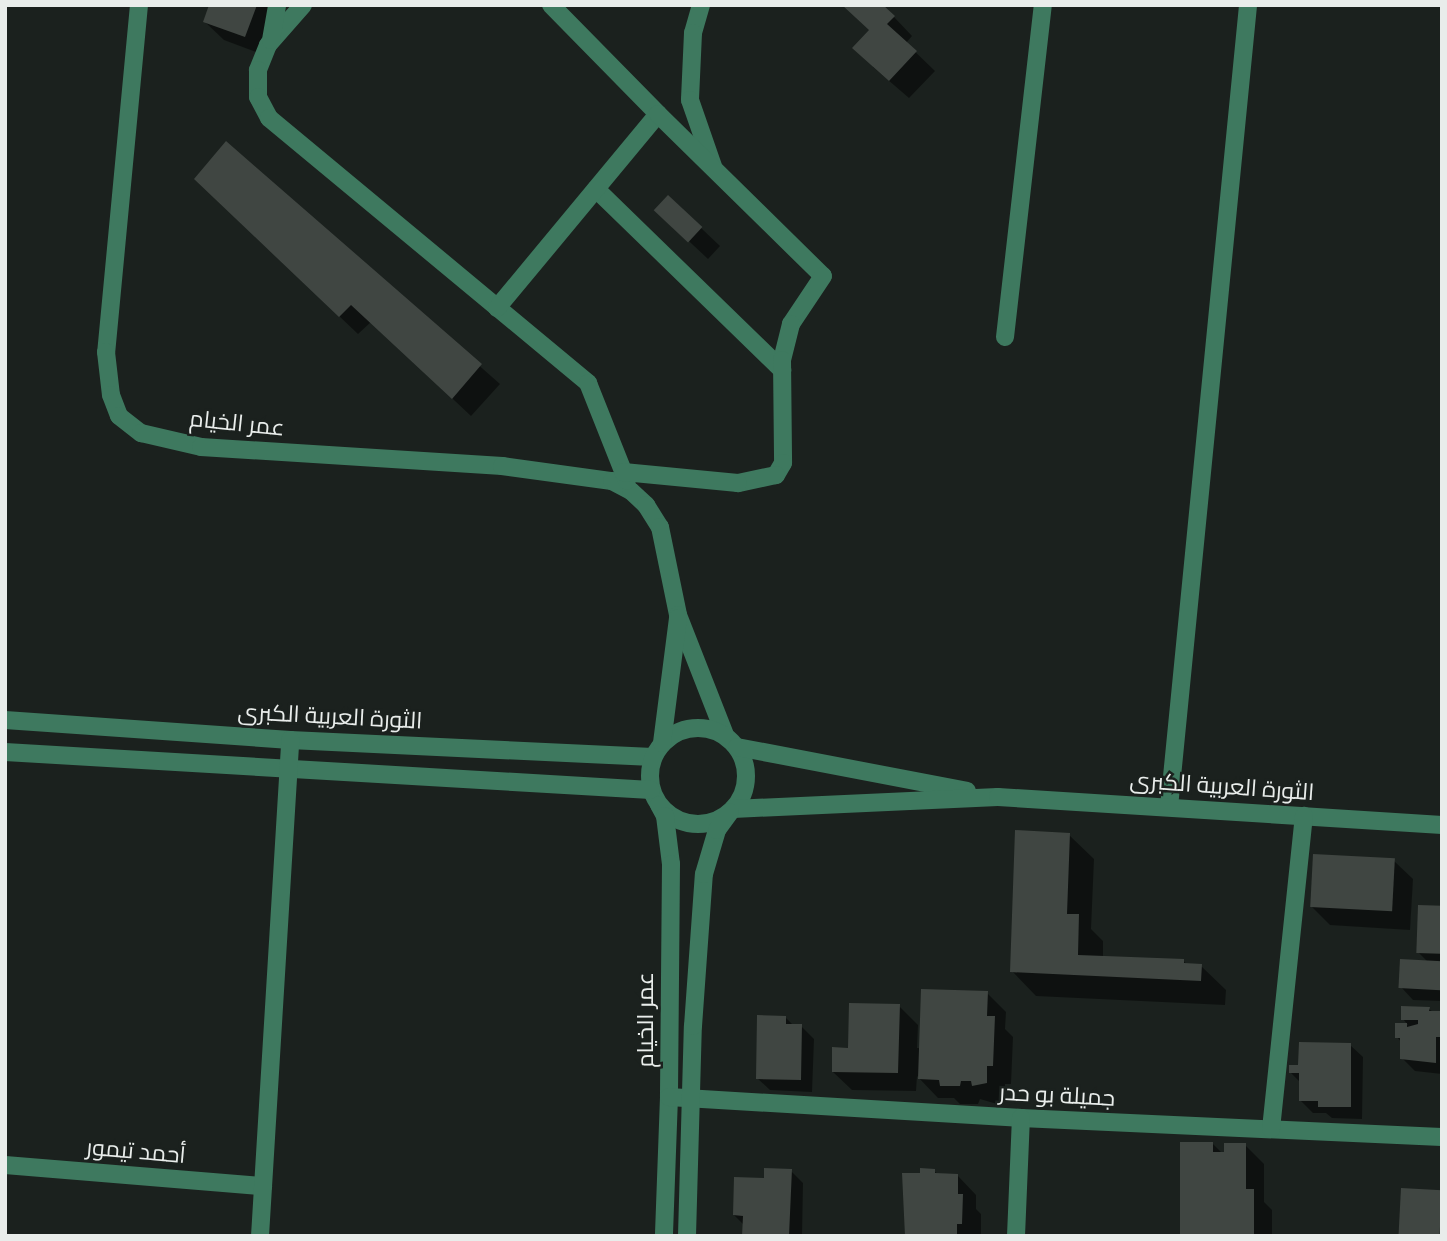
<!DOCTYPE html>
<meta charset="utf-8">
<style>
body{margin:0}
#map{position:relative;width:1447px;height:1241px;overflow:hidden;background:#1b211e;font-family:"Archivo Narrow",Cairo,sans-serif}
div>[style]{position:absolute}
.shadow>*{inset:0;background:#0007}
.building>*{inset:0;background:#404642;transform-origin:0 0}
.minor>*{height:18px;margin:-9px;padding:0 9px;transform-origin:9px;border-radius:9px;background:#3e795f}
.minor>.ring{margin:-9px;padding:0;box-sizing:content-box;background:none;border:18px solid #3e795f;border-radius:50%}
span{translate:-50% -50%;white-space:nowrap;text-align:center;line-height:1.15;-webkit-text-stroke:5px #1b211e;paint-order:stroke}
.street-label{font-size:23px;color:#e9edeb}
.frame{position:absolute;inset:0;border:7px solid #e9edeb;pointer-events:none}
</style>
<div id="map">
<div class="shadow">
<i style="clip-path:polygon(211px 5px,282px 5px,264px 55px,224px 40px,205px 22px)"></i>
<i style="clip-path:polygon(894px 17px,912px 36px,906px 43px,935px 71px,909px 98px,873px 67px,871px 31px)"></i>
<i style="clip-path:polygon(227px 143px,500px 384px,471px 416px,371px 322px,358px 334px,215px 198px)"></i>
<i style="clip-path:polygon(675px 228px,701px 228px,720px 246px,708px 259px)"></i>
<i style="clip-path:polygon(1069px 835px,1094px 859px,1091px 929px,1103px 941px,1103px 957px,1183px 960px,1187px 965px,1201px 966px,1226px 990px,1225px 1005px,1036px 996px,1012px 971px)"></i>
<i style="clip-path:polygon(1394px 861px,1413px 879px,1410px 930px,1330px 925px,1311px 906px)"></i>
<i style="clip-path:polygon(1442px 907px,1442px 1001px,1413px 1000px,1401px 987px,1428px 962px,1418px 952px)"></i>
<i style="clip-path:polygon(987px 993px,1006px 1012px,1005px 1029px,1013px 1037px,1011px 1084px,1005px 1084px,1005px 1101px,997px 1104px,980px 1099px,978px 1104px,960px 1104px,954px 1098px,938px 1098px,917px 1076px,916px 1091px,852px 1090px,833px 1072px,850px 1049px,899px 1006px,918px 1025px,917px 1048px,921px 1048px)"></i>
<i style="clip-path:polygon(1429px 1009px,1433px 1012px,1442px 1013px,1442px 1074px,1415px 1071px,1402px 1058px,1402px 1043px,1397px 1037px,1397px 1025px,1408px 1025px,1403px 1019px)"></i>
<i style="clip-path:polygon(786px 1018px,794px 1026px,801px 1026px,814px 1039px,812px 1092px,770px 1090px,757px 1078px)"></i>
<i style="clip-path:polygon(1350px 1045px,1363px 1057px,1362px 1119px,1332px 1118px,1326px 1113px,1313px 1113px,1300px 1100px,1300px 1082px,1291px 1073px)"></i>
<i style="clip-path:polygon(1212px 1143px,1222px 1153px,1245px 1145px,1264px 1164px,1264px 1202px,1272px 1210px,1272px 1236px,1182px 1236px)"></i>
<i style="clip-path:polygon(791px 1171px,803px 1183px,802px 1236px,744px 1236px,744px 1225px,734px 1215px)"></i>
<i style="clip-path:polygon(934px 1171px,939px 1175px,958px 1176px,976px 1195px,976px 1209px,981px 1214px,981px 1236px,907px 1236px,904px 1174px,922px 1175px)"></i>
</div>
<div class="building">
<i style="clip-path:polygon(209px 5px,257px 5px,245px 37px,203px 22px)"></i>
<i style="clip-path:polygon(842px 5px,883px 5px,895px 16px,887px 24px,917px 51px,889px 81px,852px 48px,869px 30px)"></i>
<i style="clip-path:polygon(226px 141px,482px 364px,452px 399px,351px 305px,339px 317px,194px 179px)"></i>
<i style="left:668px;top:195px;width:47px;height:21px;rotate:43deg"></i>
<i style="clip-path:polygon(1015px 830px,1070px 833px,1067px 914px,1079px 914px,1078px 955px,1184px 959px,1184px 963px,1202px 964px,1201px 981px,1010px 972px)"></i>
<i style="left:1313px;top:854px;width:82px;height:53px;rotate:3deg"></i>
<i style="left:1418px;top:905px;width:24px;height:48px;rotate:2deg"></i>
<i style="left:1400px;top:959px;width:42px;height:29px;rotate:3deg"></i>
<i style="clip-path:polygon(921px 989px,988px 991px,987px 1016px,995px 1016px,993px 1066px,987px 1066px,987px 1083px,972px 1086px,971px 1081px,961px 1081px,960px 1086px,940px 1086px,939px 1080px,918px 1079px)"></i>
<i style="clip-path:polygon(849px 1003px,900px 1004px,898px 1073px,832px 1072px,832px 1047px,848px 1048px)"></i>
<i style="clip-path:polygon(1401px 1006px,1430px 1007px,1429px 1011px,1442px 1011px,1442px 1037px,1436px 1037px,1436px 1063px,1400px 1059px,1400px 1038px,1395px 1038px,1395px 1023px,1407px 1023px,1407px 1027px,1418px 1024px,1418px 1020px,1401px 1020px)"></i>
<i style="clip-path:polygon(757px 1015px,786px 1016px,786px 1024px,802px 1024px,801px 1080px,756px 1079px)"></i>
<i style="clip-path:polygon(1299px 1042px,1351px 1043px,1351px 1107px,1318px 1107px,1318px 1101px,1299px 1101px,1299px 1073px,1289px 1073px,1289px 1065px,1298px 1065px)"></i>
<i style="clip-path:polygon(1180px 1142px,1213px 1142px,1213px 1152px,1224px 1152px,1224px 1143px,1246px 1143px,1246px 1189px,1254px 1189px,1254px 1236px,1180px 1236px)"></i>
<i style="clip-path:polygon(764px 1168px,792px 1169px,789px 1236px,742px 1236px,743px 1216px,733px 1215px,734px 1177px,764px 1178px)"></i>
<i style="clip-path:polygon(920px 1168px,935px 1169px,935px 1173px,958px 1174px,958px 1194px,963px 1194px,962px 1224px,957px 1224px,957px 1236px,905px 1236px,902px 1173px,920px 1173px)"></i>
<i style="left:1401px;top:1188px;width:41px;height:48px;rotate:3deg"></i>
</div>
<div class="minor">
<i style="left:139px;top:5px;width:349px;rotate:95.4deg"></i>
<i style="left:106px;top:352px;width:43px;rotate:83.4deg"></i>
<i style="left:111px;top:395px;width:22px;rotate:69deg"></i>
<i style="left:119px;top:416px;width:28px;rotate:38deg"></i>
<i style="left:141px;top:433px;width:62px;rotate:13.1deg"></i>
<i style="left:201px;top:447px;width:302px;rotate:3.6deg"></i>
<i style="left:502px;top:466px;width:111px;rotate:7.8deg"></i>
<i style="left:612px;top:481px;width:21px;rotate:28deg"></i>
<i style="left:631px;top:491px;width:21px;rotate:43deg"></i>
<i style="left:646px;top:505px;width:26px;rotate:58deg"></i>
<i style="left:660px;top:527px;width:90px;rotate:78.4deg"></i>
<i style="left:678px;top:615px;width:129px;rotate:68.6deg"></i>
<i style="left:303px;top:5px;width:53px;rotate:131.2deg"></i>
<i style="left:268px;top:45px;width:27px;rotate:112deg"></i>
<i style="left:258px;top:70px;width:27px;rotate:90deg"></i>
<i style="left:258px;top:97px;width:24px;rotate:62deg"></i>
<i style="left:269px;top:118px;width:415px;rotate:39.7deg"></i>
<i style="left:588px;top:383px;width:105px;rotate:68.3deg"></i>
<i style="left:551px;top:5px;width:153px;rotate:45.5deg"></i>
<i style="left:701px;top:5px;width:29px;rotate:106deg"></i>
<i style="left:693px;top:33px;width:67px;rotate:92.6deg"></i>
<i style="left:690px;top:100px;width:70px;rotate:70.8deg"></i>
<i style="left:271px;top:40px;width:36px;rotate:-80deg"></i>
<i style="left:596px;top:189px;width:260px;rotate:44.2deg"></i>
<i style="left:497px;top:308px;width:252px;rotate:-50.3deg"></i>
<i style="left:658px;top:114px;width:231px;rotate:44.5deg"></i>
<i style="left:823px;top:276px;width:58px;rotate:123.7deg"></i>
<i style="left:791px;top:324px;width:37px;rotate:104deg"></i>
<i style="left:782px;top:360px;width:103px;rotate:89.4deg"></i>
<i style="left:783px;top:463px;width:14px;rotate:120deg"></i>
<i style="left:776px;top:475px;width:39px;rotate:168deg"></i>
<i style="left:738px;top:483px;width:115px;rotate:-174.5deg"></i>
<i style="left:1005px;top:337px;width:334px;rotate:-83.5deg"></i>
<i style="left:5px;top:720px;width:286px;rotate:4deg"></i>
<i style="left:290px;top:740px;width:363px;rotate:2.7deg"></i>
<i class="ring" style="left:650px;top:728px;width:78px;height:78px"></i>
<i style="left:662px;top:743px;width:126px;rotate:-82.7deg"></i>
<i style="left:737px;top:747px;width:234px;rotate:10.8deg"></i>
<i style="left:5px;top:752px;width:647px;rotate:3.37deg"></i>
<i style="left:659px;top:805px;width:13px;rotate:61deg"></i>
<i style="left:665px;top:816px;width:48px;rotate:82.9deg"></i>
<i style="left:671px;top:864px;width:233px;rotate:90.5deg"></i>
<i style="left:669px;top:1097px;width:139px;rotate:92.1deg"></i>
<i style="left:1169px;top:807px;width:806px;rotate:-84.37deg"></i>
<i style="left:733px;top:809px;width:265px;rotate:-2.6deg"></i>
<i style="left:998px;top:797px;width:445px;rotate:3.6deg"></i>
<i style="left:669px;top:1097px;width:353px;rotate:3.4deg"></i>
<i style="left:1021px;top:1118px;width:421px;rotate:2.6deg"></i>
<i style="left:1271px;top:1129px;width:315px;rotate:-84deg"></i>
<i style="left:5px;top:1165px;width:259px;rotate:4.7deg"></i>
<i style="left:260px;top:1236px;width:497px;rotate:-86.5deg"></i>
<i style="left:687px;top:1236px;width:210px;rotate:-88.4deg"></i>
<i style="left:693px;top:1026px;width:152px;rotate:-85.9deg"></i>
<i style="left:704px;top:874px;width:46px;rotate:-73.5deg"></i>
<i style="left:717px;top:830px;width:22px;rotate:-54deg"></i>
<i style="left:1016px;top:1236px;width:118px;rotate:-87.6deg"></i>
</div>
<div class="street-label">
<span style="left:237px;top:423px;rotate:6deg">عمر الخيام</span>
<span style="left:330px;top:716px;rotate:3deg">الثورة العربية الكبرى</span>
<span style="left:1222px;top:786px;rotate:4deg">الثورة العربية الكبرى</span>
<span style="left:645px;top:1020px;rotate:-90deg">عمر الخيام</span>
<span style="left:1057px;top:1095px;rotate:3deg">جميلة بو حدر</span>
<span style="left:136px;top:1151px;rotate:5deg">أحمد تيمور</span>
</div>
<div class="frame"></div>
</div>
